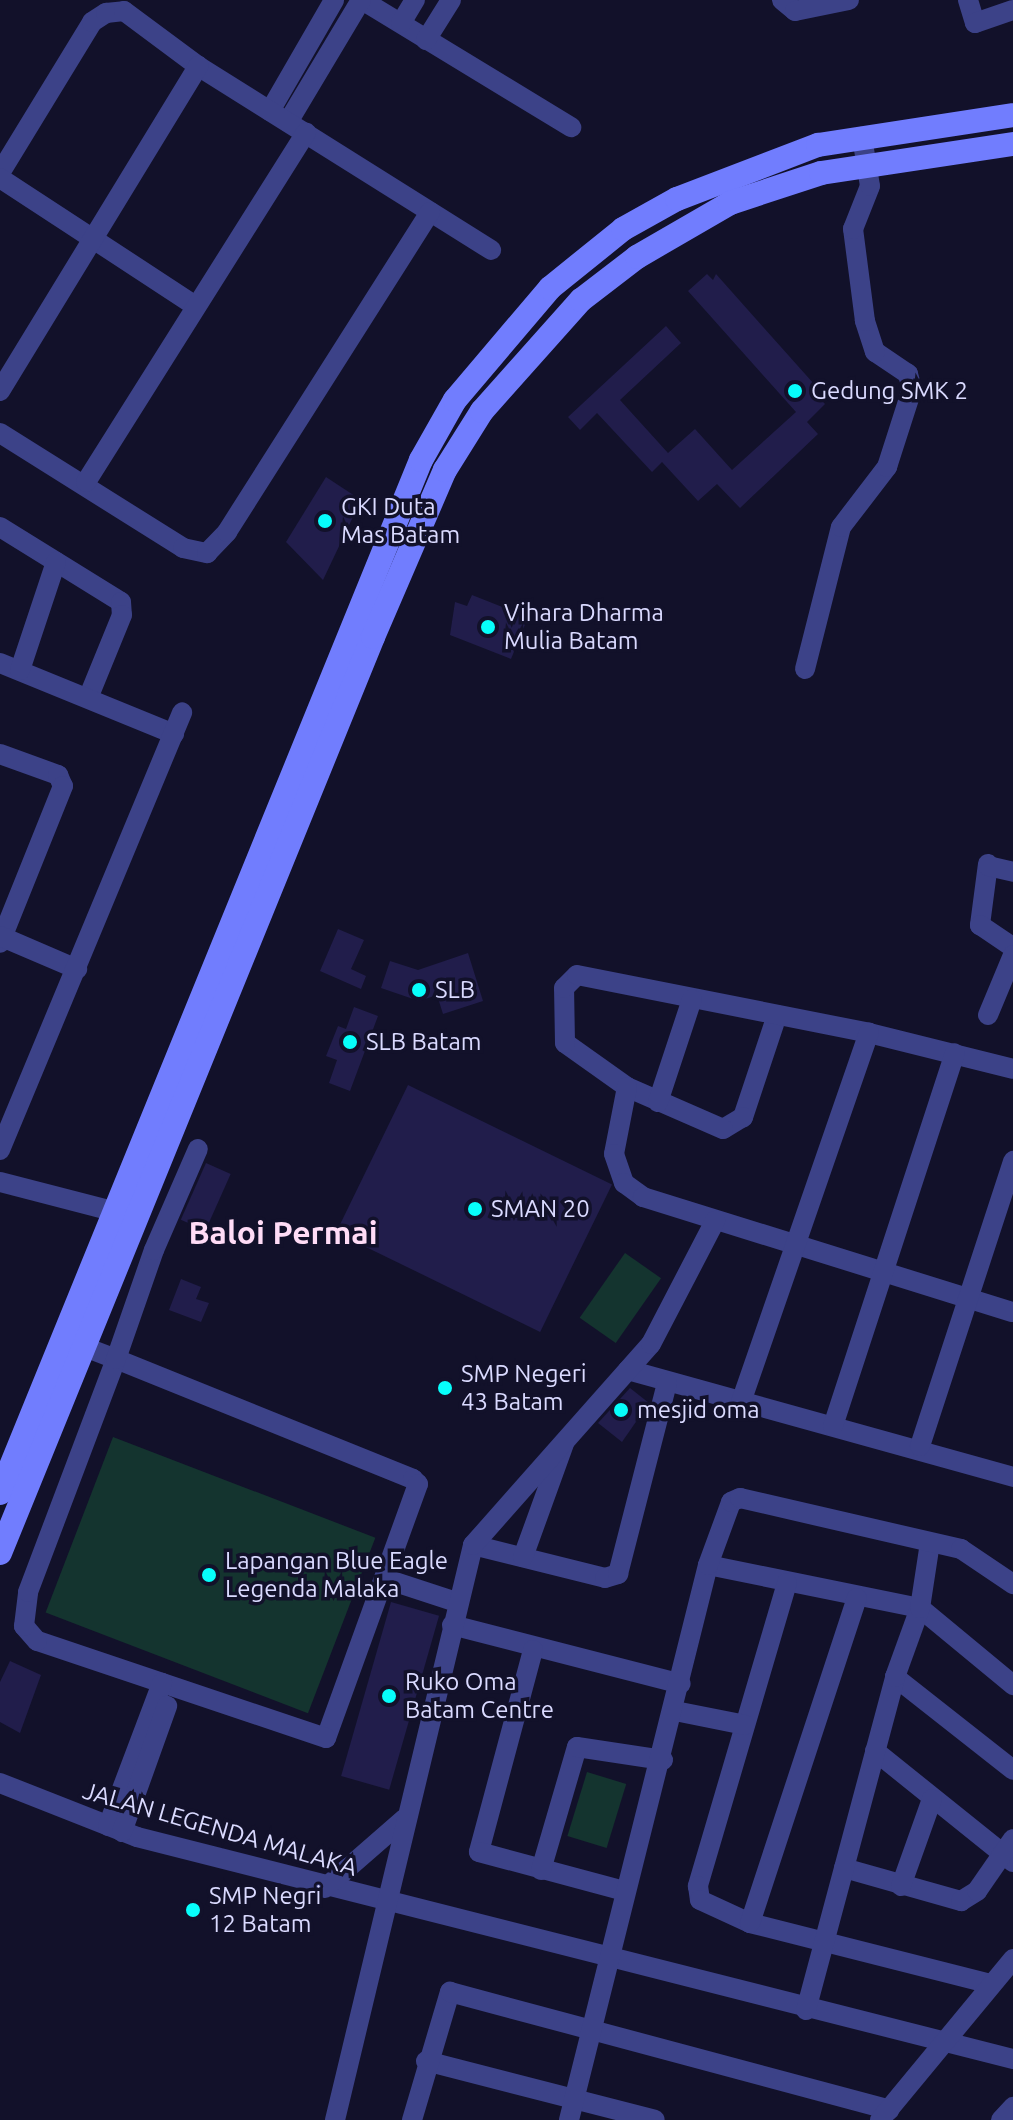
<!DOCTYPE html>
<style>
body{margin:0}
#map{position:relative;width:1013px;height:2120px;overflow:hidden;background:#12112a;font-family:Ubuntu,sans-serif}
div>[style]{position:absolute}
.green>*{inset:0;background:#14342f;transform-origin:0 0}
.building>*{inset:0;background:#211d4b;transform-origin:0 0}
.street>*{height:20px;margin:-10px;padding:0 10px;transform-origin:10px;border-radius:10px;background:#3c4288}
.secondary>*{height:24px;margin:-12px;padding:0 12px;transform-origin:12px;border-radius:12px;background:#717dfe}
.dots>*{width:22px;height:22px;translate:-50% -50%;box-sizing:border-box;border:4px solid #12112a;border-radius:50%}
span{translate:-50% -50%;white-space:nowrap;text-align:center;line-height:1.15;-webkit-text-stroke:7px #12112a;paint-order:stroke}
.poi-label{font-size:24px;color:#dadaff}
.left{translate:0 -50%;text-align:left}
.street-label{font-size:24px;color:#dadaff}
.district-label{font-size:32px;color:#ffdcf6;font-weight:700}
</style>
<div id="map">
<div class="green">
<i style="left:625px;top:1253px;width:44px;height:79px;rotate:35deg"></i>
<i style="left:113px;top:1437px;width:281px;height:188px;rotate:21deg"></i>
<i style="left:587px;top:1772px;width:41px;height:67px;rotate:17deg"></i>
</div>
<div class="building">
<i style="clip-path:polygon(707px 274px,713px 280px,716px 274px,814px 384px,811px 389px,825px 404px,807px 422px,818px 434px,740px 508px,717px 484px,698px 501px,662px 462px,652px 472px,597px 413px,580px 430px,568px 417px,666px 326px,681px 343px,620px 400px,668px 453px,695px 429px,732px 470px,796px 412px,688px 291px)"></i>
<i style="clip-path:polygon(326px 477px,361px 500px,323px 580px,286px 542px)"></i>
<i style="clip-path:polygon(472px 595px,528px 617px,511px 659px,450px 635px,455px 602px,467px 606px)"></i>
<i style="clip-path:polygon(338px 929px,364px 940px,351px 969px,366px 976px,361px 989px,320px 971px)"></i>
<i style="clip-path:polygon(468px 953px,483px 1001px,443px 1014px,437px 995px,419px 1001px,381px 988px,390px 961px,418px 970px)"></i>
<i style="clip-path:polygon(354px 1007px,378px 1016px,350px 1091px,329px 1083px,337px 1060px,326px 1056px,338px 1026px,346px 1029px)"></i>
<i style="left:408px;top:1085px;width:227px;height:164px;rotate:26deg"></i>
<i style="left:206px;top:1163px;width:27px;height:62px;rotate:24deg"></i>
<i style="clip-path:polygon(181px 1279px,201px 1287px,196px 1299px,209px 1303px,201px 1322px,169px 1310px)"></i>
<i style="clip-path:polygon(630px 1388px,649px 1403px,622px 1442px,598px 1423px)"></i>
<i style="left:391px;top:1602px;width:50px;height:181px;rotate:16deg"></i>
<i style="clip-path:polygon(10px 1661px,41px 1675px,20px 1733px,0 1722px,0 1682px)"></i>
</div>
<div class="street">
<i style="left:362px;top:0;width:245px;rotate:31.3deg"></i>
<i style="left:782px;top:0;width:17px;rotate:40deg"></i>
<i style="left:795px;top:11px;width:55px;rotate:-11.5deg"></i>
<i style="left:968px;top:0;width:24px;rotate:73deg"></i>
<i style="left:975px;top:23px;width:40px;rotate:-18.9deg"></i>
<i style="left:401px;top:23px;width:27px;rotate:-59deg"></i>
<i style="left:426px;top:40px;width:47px;rotate:-58deg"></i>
<i style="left:270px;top:111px;width:128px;rotate:-60deg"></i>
<i style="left:288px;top:122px;width:142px;rotate:-59.1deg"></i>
<i style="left:0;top:173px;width:177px;rotate:-58.6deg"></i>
<i style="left:92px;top:22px;width:17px;rotate:-33deg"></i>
<i style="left:106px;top:13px;width:18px;rotate:-6deg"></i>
<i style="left:124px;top:11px;width:92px;rotate:36.6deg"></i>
<i style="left:198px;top:66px;width:346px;rotate:32.1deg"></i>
<i style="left:0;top:178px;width:232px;rotate:33.2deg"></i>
<i style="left:0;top:391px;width:381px;rotate:-58.6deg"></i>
<i style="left:0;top:433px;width:216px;rotate:32.1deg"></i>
<i style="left:183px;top:548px;width:25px;rotate:12deg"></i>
<i style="left:207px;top:553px;width:29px;rotate:-46deg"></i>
<i style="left:227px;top:532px;width:379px;rotate:-57.6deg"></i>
<i style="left:86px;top:482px;width:413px;rotate:-57.8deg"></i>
<i style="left:0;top:527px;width:142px;rotate:31.8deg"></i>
<i style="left:121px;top:602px;width:13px;rotate:86deg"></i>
<i style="left:122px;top:615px;width:87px;rotate:112.2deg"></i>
<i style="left:0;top:663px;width:188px;rotate:22.2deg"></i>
<i style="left:805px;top:669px;width:146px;rotate:-75.8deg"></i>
<i style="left:841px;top:527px;width:76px;rotate:-52.5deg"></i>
<i style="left:887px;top:467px;width:82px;rotate:-72.2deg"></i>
<i style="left:912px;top:389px;width:16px;rotate:-105deg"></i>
<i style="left:908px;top:374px;width:40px;rotate:-146deg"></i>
<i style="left:875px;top:352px;width:33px;rotate:-108deg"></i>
<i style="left:865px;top:321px;width:93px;rotate:-97.4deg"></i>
<i style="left:853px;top:229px;width:46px;rotate:-68.4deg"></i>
<i style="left:870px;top:186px;width:50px;rotate:-99.3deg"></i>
<i style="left:20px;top:670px;width:114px;rotate:-71.6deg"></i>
<i style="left:0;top:754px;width:62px;rotate:19.9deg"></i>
<i style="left:58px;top:775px;width:12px;rotate:66deg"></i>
<i style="left:63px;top:786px;width:169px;rotate:111.9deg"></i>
<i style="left:988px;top:864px;width:62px;rotate:97.5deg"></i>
<i style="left:980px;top:925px;width:40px;rotate:34deg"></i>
<i style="left:988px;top:866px;width:26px;rotate:13deg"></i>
<i style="left:0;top:936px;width:84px;rotate:23.2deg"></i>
<i style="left:777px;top:1015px;width:108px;rotate:108.4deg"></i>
<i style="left:743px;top:1117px;width:23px;rotate:149deg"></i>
<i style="left:723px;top:1129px;width:105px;rotate:-156.4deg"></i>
<i style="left:627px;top:1087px;width:76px;rotate:-144.6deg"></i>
<i style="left:565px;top:1043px;width:55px;rotate:-91deg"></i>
<i style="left:564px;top:988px;width:18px;rotate:-45deg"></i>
<i style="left:577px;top:975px;width:298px;rotate:11.2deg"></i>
<i style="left:869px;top:1033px;width:148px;rotate:14deg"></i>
<i style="left:988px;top:1015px;width:65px;rotate:-67.4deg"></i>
<i style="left:627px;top:1087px;width:68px;rotate:101deg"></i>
<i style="left:614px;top:1154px;width:31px;rotate:71deg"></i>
<i style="left:624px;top:1183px;width:24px;rotate:36deg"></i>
<i style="left:643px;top:1197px;width:387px;rotate:17.3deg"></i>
<i style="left:658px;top:1102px;width:108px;rotate:-71.7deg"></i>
<i style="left:0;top:1150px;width:474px;rotate:-67.4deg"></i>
<i style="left:0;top:1182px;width:132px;rotate:14.5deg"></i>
<i style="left:82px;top:1346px;width:36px;rotate:21deg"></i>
<i style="left:116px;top:1359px;width:320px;rotate:22deg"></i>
<i style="left:413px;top:1479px;width:7px;rotate:45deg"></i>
<i style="left:418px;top:1484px;width:270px;rotate:109.9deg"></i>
<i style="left:326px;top:1738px;width:305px;rotate:-161.4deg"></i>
<i style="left:37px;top:1641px;width:20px;rotate:-131deg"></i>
<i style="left:24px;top:1626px;width:34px;rotate:-83deg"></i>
<i style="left:28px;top:1592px;width:249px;rotate:-69.3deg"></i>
<i style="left:116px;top:1359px;width:115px;rotate:-70.8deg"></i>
<i style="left:154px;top:1250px;width:110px;rotate:-66.5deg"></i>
<i style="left:628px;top:1370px;width:400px;rotate:15.5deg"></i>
<i style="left:741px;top:1402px;width:391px;rotate:-70.9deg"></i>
<i style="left:833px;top:1426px;width:392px;rotate:-71.9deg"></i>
<i style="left:920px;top:1446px;width:300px;rotate:-71.9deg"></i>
<i style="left:473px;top:1545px;width:136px;rotate:14deg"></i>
<i style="left:605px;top:1578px;width:14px;rotate:-17deg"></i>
<i style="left:618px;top:1574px;width:197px;rotate:-75.6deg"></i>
<i style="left:523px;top:1557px;width:120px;rotate:-70.1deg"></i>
<i style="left:708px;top:1565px;width:216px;rotate:11.5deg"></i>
<i style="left:920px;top:1608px;width:121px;rotate:39.6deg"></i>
<i style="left:386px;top:1579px;width:74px;rotate:18.2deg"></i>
<i style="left:787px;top:1583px;width:316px;rotate:106.4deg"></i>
<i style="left:698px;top:1886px;width:14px;rotate:82deg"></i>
<i style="left:700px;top:1900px;width:55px;rotate:24.7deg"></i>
<i style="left:750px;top:1923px;width:249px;rotate:14.2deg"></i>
<i style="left:452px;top:1625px;width:236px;rotate:14.4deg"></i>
<i style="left:533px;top:1650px;width:209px;rotate:105deg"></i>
<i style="left:479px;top:1852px;width:151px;rotate:15deg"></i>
<i style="left:895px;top:1677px;width:150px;rotate:38.2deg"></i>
<i style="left:675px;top:1711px;width:71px;rotate:11.3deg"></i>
<i style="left:875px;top:1751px;width:177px;rotate:38.8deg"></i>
<i style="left:0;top:1783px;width:147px;rotate:21.5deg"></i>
<i style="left:137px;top:1837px;width:904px;rotate:14.22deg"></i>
<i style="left:108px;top:1826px;width:153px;rotate:-69.3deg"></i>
<i style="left:122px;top:1832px;width:134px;rotate:-70.3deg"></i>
<i style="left:844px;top:1868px;width:122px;rotate:15.8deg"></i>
<i style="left:961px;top:1901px;width:19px;rotate:-32deg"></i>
<i style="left:977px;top:1891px;width:63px;rotate:-55.3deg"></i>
<i style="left:541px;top:1870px;width:128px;rotate:-73.7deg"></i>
<i style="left:577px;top:1747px;width:87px;rotate:8.6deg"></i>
<i style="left:901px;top:1886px;width:92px;rotate:-70.4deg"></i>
<i style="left:325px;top:1888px;width:105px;rotate:-41.1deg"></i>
<i style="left:750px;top:1923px;width:342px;rotate:-71.8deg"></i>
<i style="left:806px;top:2010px;width:345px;rotate:-75deg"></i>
<i style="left:895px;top:1677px;width:73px;rotate:-70.1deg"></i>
<i style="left:920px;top:1608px;width:66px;rotate:-81.3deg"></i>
<i style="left:426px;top:2061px;width:236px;rotate:14.4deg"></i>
<i style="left:335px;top:2120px;width:591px;rotate:-76.5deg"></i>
<i style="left:473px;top:1545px;width:268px;rotate:-48.5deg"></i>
<i style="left:651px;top:1344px;width:139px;rotate:-62.5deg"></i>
<i style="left:412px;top:2120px;width:134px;rotate:-73.5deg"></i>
<i style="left:450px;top:1992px;width:455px;rotate:15deg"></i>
<i style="left:569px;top:2120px;width:572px;rotate:-75.94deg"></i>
<i style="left:708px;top:1565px;width:67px;rotate:-69.9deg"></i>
<i style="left:731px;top:1502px;width:10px;rotate:-24deg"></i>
<i style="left:740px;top:1498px;width:227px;rotate:13deg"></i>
<i style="left:961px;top:1549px;width:63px;rotate:33.9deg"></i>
<i style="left:880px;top:2120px;width:209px;rotate:-50.4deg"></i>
<i style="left:1001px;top:2120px;width:18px;rotate:-47deg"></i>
</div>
<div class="secondary">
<i style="left:0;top:1493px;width:1115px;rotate:-67.83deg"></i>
<i style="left:421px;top:460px;width:69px;rotate:-60.5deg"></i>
<i style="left:455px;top:400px;width:147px;rotate:-49.7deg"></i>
<i style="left:550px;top:288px;width:94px;rotate:-38.9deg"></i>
<i style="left:623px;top:229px;width:62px;rotate:-29.1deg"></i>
<i style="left:677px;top:199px;width:151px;rotate:-21deg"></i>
<i style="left:818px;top:145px;width:197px;rotate:-8.7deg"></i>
<i style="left:0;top:1553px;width:989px;rotate:-67.84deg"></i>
<i style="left:373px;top:637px;width:182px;rotate:-66.7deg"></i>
<i style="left:445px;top:470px;width:70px;rotate:-57.9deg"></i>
<i style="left:482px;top:411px;width:149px;rotate:-48.3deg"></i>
<i style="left:581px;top:300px;width:71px;rotate:-37.5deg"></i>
<i style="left:637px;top:257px;width:108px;rotate:-30.1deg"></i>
<i style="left:730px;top:203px;width:96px;rotate:-18.2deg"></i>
<i style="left:821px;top:173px;width:194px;rotate:-8.6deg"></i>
</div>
<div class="dots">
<i style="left:795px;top:391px;background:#07fefb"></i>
<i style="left:325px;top:521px;background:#07fefb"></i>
<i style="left:488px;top:627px;background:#07fefb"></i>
<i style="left:419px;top:990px;background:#07fefb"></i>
<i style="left:350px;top:1042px;background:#07fefb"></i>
<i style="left:475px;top:1209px;background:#07fefb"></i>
<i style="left:445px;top:1388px;background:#07fefb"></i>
<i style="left:621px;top:1410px;background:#07fefb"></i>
<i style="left:209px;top:1575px;background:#07fefb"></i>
<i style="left:389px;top:1696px;background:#07fefb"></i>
<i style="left:193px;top:1910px;background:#07fefb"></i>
</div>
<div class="poi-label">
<span class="left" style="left:811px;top:391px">Gedung SMK 2</span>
<span class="left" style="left:341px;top:521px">GKI Duta<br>Mas Batam</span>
<span class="left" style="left:504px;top:627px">Vihara Dharma<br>Mulia Batam</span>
<span class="left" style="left:435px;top:990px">SLB</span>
<span class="left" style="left:366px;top:1042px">SLB Batam</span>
<span class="left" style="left:491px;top:1209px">SMAN 20</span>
<span class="left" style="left:461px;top:1388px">SMP Negeri<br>43 Batam</span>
<span class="left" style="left:637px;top:1410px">mesjid oma</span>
<span class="left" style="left:225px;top:1575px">Lapangan Blue Eagle<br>Legenda Malaka</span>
<span class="left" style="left:405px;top:1696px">Ruko Oma<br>Batam Centre</span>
<span class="left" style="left:209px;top:1910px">SMP Negri<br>12 Batam</span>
</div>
<div class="street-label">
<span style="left:220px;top:1829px;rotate:16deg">JALAN LEGENDA MALAKA</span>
</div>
<div class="district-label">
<span style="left:283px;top:1232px">Baloi Permai</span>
</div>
</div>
